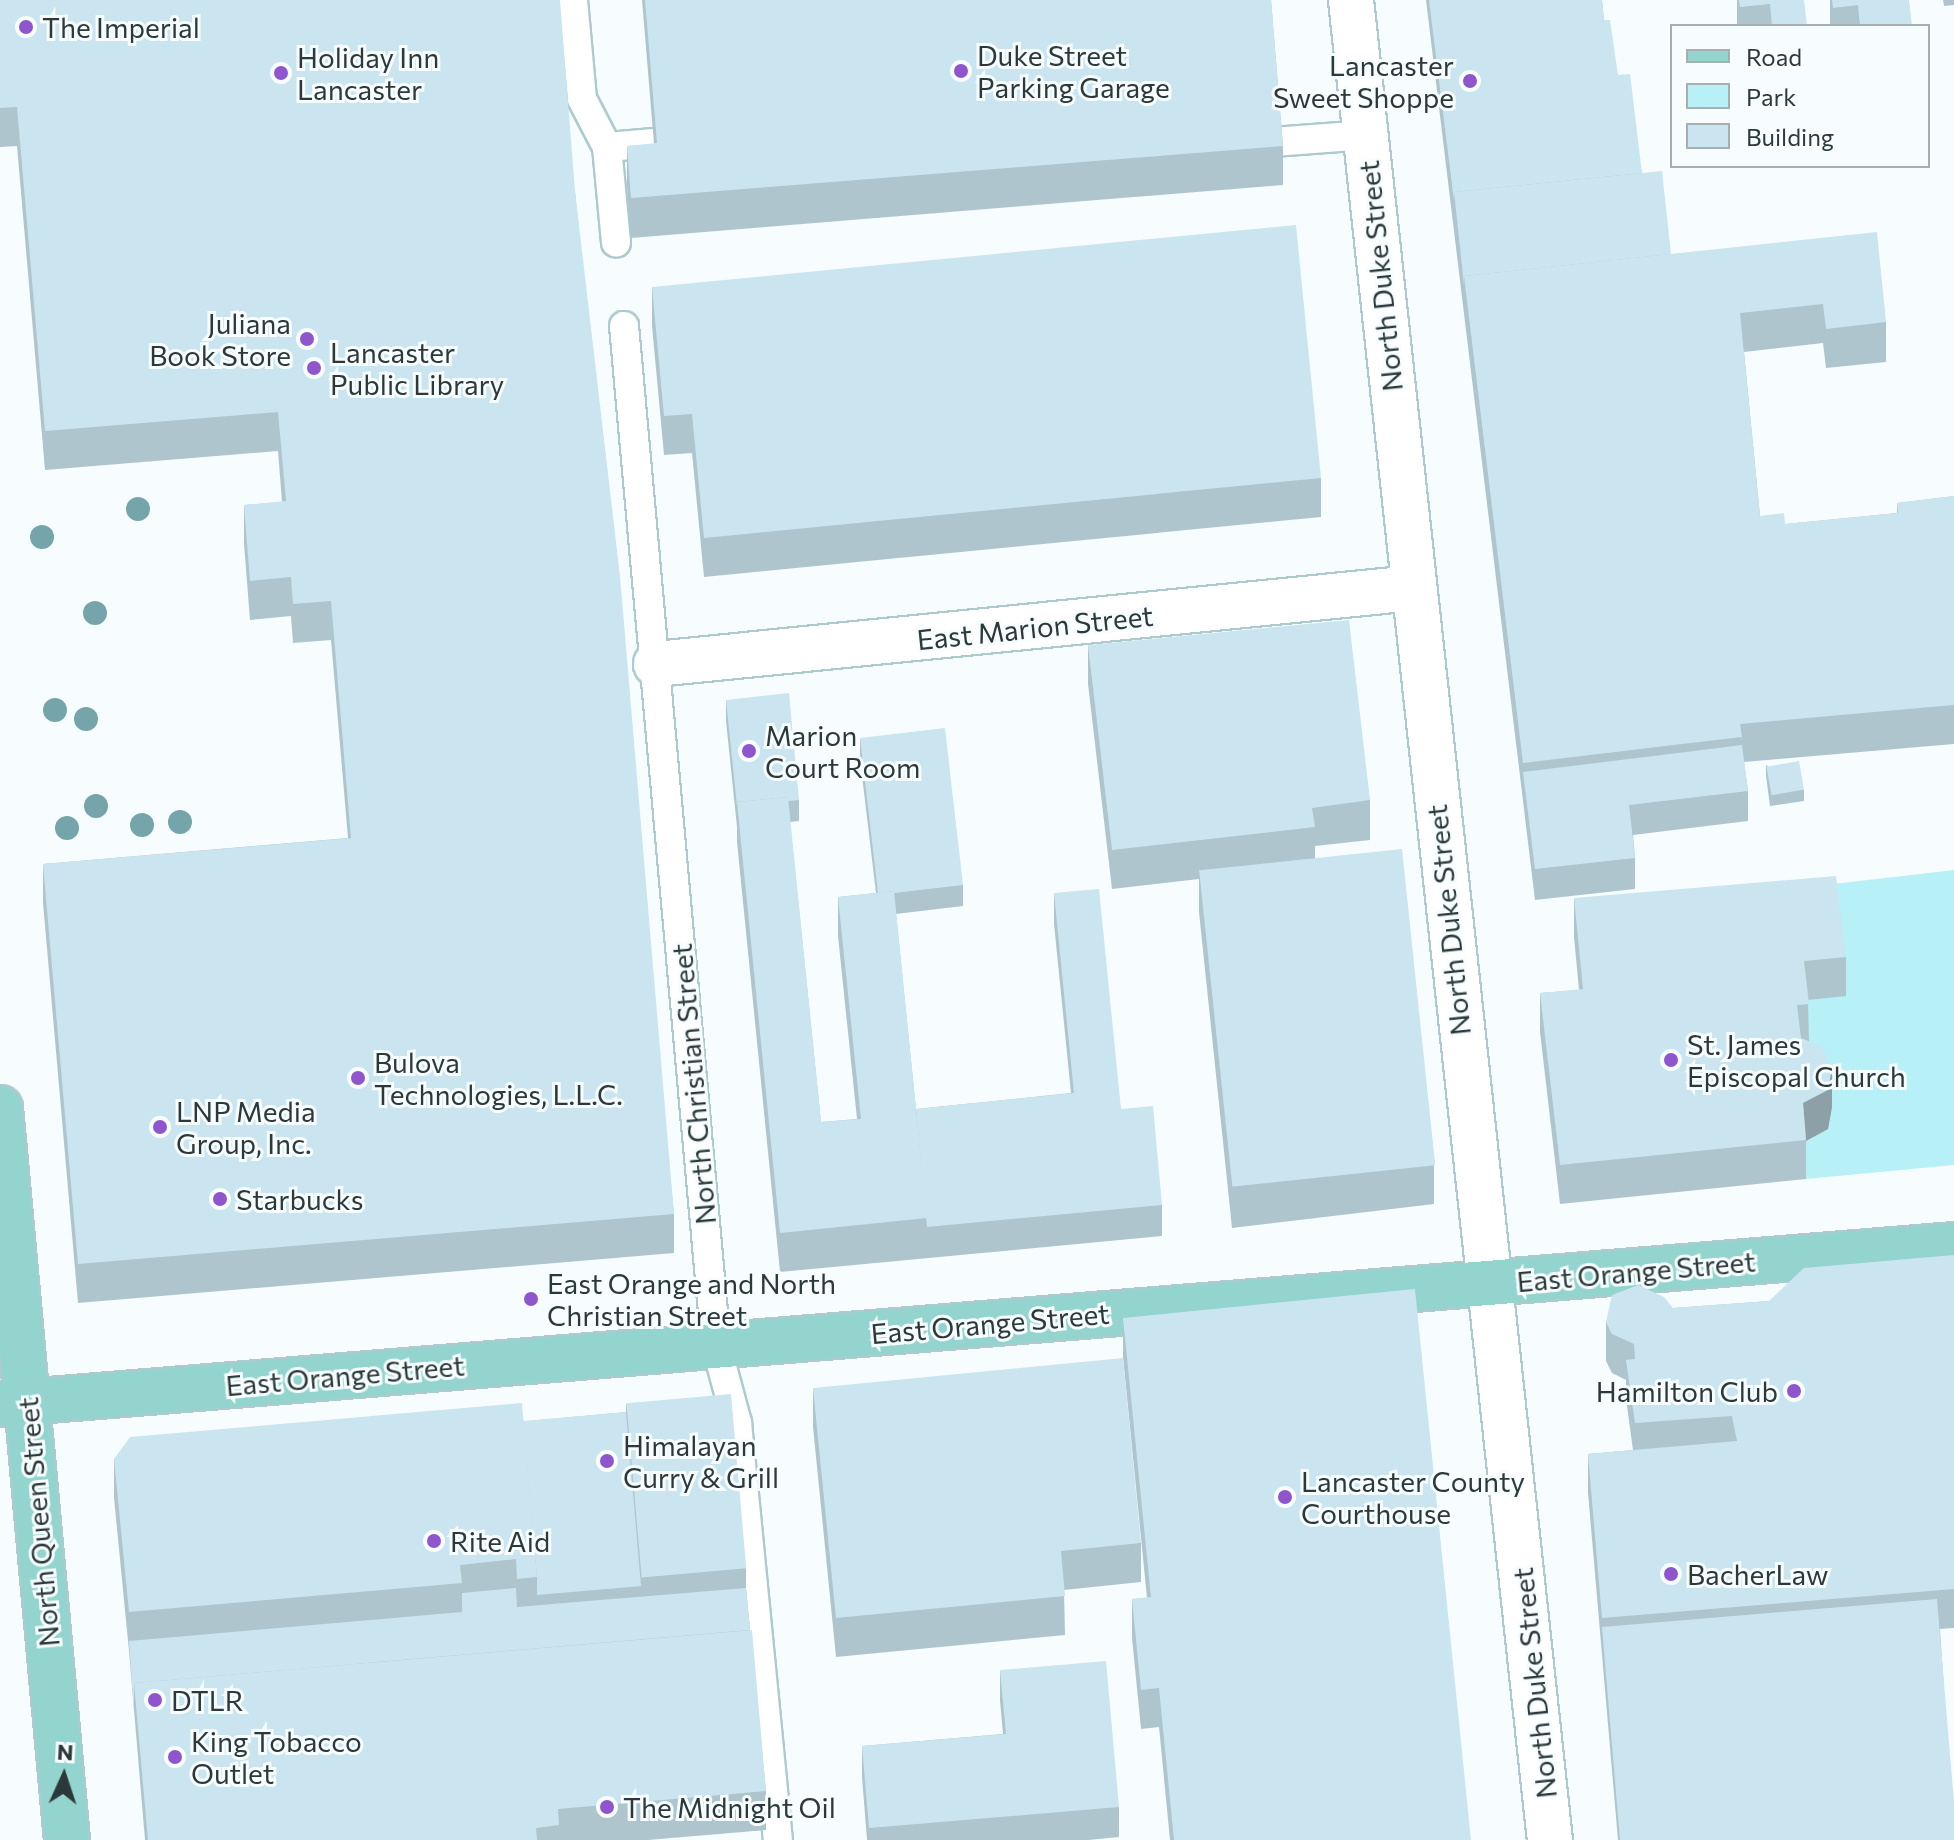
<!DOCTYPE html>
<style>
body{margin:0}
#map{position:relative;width:1954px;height:1840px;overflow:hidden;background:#f7fdfe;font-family:Commissioner,sans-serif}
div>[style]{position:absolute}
.green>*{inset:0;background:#b8f0f7}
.roads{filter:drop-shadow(2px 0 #adcbcf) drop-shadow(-2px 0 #adcbcf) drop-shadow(0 2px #adcbcf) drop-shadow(0 -2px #adcbcf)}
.lane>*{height:28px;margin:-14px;padding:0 14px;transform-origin:14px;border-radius:14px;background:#fff}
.street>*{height:44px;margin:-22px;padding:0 22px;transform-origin:22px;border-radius:22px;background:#fff}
.secondary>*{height:44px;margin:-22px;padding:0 22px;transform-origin:22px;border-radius:22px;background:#fff}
.primary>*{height:44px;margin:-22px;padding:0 22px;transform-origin:22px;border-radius:22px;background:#94d4ce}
.trees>*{width:24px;height:24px;margin:-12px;border-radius:50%;background:#75a5aa}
.wall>*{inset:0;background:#aec5ce;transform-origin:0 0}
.shaded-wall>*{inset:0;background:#8da0a8}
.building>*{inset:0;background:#cae5f0;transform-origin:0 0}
.dots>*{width:22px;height:22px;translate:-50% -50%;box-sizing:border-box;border:4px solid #f7fdfe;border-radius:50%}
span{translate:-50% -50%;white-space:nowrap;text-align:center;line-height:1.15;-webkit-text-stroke:6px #f7fdfe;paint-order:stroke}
.poi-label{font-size:28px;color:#2c393a}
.left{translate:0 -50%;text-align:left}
.right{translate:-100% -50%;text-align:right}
.street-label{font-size:28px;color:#2c393a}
.legend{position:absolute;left:1670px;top:24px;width:260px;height:144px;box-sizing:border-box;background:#f7fdfe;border:2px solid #a6afb0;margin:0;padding:10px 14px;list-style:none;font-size:24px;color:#2c393a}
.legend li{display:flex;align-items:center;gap:16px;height:40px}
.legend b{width:40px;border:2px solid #a6afb0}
.north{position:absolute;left:24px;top:1736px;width:80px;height:80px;-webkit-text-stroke:6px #f7fdfe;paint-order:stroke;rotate:3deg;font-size:22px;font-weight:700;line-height:32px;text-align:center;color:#2c393a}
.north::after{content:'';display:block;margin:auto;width:28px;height:36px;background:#2c393a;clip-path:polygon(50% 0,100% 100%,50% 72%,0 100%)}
</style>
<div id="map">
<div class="green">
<i style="clip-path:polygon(1954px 870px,1954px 1165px,1806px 1179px,1803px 1142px,1828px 1129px,1832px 1107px,1808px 1043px,1804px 1000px,1846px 995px,1833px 884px)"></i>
</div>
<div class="roads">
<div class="lane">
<i style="left:573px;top:0;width:99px;rotate:84.8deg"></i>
<i style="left:582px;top:99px;width:54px;rotate:62.5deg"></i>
<i style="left:607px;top:147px;width:96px;rotate:84.6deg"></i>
<i style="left:1247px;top:144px;width:119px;rotate:-4.3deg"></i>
<i style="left:607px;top:147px;width:82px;rotate:-4.9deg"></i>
<i style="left:624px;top:326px;width:1023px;rotate:84.84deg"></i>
<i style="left:716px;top:1345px;width:81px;rotate:74.9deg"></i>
<i style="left:737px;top:1423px;width:419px;rotate:84.4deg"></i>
</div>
<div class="street">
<i style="left:656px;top:664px;width:761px;rotate:-5.73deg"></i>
</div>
<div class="secondary">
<i style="left:1351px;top:0;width:1851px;rotate:83.83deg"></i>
</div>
<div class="primary">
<i style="left:0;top:1108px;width:735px;rotate:84.77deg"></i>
<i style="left:0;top:1404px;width:1960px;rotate:-4.65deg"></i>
</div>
</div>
<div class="trees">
<i style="left:138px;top:509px"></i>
<i style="left:42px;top:537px"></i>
<i style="left:95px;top:613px"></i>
<i style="left:55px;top:710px"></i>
<i style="left:86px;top:719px"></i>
<i style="left:96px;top:806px"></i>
<i style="left:180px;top:822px"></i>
<i style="left:142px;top:825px"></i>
<i style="left:67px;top:828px"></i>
</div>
<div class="wall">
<i style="clip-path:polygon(0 0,575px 191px,674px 1214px,674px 1253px,78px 1303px,43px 903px,43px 864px,348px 838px,331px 640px,293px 643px,291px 616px,250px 620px,244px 544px,244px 505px,282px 502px,278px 451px,45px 470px,17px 146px,0 147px)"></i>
<i style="clip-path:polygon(642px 0,1271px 0,1283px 146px,1283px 185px,631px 238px,627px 186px,627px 146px,654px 144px)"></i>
<i style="clip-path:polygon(1426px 0,1602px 0,1604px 20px,1642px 173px,1671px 254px,1886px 322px,1886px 362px,1826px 368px,1823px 343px,1744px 352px,1760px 516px,1785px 524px,1897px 513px,1897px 503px,1954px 496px,1954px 744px,1744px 762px,1748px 791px,1748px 821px,1633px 835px,1635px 858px,1635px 889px,1535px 900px)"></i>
<i style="left:1737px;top:0;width:67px;height:26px"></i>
<i style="left:1830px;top:0;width:79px;height:26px"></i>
<i style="clip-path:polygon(1943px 0,1954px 0,1954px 5px,1944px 6px)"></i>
<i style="clip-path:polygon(652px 287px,1321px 478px,1321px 517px,704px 577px,692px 453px,664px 455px,652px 326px)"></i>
<i style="clip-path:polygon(1088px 645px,1370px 800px,1370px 840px,1315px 846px,1315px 860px,1434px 1165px,1434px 1204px,1232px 1228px,1199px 912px,1199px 879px,1112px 889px,1088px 684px)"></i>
<i style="clip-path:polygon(726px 700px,799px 800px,799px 821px,790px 822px,821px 1122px,857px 1119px,838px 936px,838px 897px,876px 893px,860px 759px,860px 738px,963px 885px,963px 906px,896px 914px,916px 1109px,1071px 1093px,1054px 924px,1054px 893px,1121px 1109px,1162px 1205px,1162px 1236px,780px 1272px,737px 842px,737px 827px,726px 721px)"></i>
<i style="clip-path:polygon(1766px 765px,1804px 790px,1804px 801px,1770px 806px,1766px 776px)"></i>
<i style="clip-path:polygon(1574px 898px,1846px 957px,1846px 996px,1808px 1000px,1809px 1041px,1832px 1107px,1828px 1129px,1806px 1141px,1806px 1179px,1560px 1204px,1540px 1032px,1540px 993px,1579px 990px,1574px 937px)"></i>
<i style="clip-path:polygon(1954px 1255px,1954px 1628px,1940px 1629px,1954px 1840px,1618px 1840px,1588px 1493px,1588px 1454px,1633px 1450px,1626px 1399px,1626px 1380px,1612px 1373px,1606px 1361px,1606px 1322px,1673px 1308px,1769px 1301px)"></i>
<i style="clip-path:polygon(1123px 1318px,1471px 1840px,1170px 1840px,1159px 1727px,1141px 1729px,1132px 1638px,1132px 1599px,1147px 1598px,1123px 1357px)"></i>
<i style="clip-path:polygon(813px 1388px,1141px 1543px,1141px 1582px,1064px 1590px,1065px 1635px,836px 1657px,813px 1427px)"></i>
<i style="clip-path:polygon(626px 1403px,746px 1568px,746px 1588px,766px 1791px,766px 1830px,648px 1840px,145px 1840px,129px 1651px,114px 1498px,114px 1459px,626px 1412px)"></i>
<i style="clip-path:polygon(1000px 1670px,1119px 1807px,1119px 1837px,1088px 1840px,867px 1840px,862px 1777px,862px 1746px,1003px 1734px,1000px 1701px)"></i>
</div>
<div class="shaded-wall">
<i style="clip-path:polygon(1832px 1068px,1832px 1107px,1828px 1129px,1806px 1141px,1803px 1103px)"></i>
</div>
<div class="building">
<i style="clip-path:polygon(0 0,560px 0,575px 191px,620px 576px,674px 1214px,78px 1264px,43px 864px,351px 838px,331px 601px,293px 604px,291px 577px,250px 581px,244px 505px,286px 501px,278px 412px,45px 431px,17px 107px,0 108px)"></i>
<i style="clip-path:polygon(645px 0,1271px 0,1283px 146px,631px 198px,627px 146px,657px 143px)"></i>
<i style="clip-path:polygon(1429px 0,1602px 0,1604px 20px,1610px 20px,1618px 75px,1630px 74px,1642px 173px,1454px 192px,1454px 201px)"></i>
<i style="clip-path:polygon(1739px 0,1804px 0,1807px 26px,1772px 26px,1770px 4px,1740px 7px)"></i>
<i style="clip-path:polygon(1832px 0,1909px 0,1912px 26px,1860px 26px,1858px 5px,1833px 8px)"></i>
<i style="clip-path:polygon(1662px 171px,1671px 254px,1464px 276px,1464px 285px,1454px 192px)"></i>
<i style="clip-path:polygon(1296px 225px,1321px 478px,704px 538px,692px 414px,664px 416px,652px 287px)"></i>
<i style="clip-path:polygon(1877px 232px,1886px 322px,1826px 329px,1823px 304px,1740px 313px,1760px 516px,1784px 513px,1785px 524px,1898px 513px,1897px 503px,1954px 496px,1954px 705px,1740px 724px,1742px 737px,1523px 763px,1464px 276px)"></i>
<i style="clip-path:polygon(1349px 620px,1370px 800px,1312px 808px,1315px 827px,1112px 850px,1088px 645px)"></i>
<i style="clip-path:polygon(789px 693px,799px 800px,788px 801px,788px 797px,737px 802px,737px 806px,726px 700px)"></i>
<i style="clip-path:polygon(945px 728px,963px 885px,894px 893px,894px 891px,878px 893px,860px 738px)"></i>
<i style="clip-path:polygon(1742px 745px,1748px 791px,1629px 805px,1635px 858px,1535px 869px,1523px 772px)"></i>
<i style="left:1799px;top:761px;width:29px;height:33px;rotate:80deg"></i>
<i style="clip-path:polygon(788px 797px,821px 1122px,861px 1119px,838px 897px,894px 891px,927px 1218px,780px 1233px,737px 802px)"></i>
<i style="left:1402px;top:849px;width:318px;height:204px;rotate:84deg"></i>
<i style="clip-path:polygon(1836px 876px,1846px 957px,1804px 961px,1809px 1004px,1797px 1005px,1801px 1038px,1821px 1046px,1832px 1068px,1828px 1090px,1803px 1103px,1806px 1140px,1560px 1165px,1540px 993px,1583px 989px,1574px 898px)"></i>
<i style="clip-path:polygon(1099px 889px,1121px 1109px,1153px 1106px,1162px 1205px,927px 1227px,916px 1109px,1074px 1093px,1054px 893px)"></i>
<i style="clip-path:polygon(1954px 1255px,1954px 1589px,1602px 1618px,1588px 1454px,1737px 1441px,1732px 1416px,1635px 1423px,1626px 1360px,1635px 1359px,1634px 1344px,1612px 1334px,1606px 1322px,1612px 1295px,1638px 1285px,1664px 1297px,1673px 1308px,1769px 1301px,1804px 1268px)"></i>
<i style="clip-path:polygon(1415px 1289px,1471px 1840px,1174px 1840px,1159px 1688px,1141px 1690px,1132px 1599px,1151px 1597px,1123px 1318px)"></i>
<i style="clip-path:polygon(1123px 1358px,1141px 1543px,1061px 1551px,1065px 1596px,836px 1618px,813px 1388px)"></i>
<i style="left:731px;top:1394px;width:175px;height:105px;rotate:85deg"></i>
<i style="clip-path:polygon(522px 1403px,537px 1577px,517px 1579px,516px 1559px,460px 1565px,462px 1583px,129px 1612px,114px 1459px,130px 1437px)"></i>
<i style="clip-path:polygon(626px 1412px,641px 1586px,537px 1595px,537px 1577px,523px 1421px)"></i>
<i style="clip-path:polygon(516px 1588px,517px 1607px,746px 1588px,750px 1630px,134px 1683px,134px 1711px,129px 1641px,462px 1612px,462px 1593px)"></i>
<i style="clip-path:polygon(1937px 1599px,1954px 1802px,1954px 1840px,1620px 1840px,1602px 1627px)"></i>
<i style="clip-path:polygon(752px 1630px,766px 1791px,558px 1809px,559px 1825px,536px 1828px,537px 1840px,148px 1840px,134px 1683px)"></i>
<i style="clip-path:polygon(1106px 1661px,1119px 1807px,869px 1828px,862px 1746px,1006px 1734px,1000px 1670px)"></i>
</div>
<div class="dots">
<i style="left:26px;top:27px;background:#8f55cd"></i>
<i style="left:961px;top:71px;background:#8f55cd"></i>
<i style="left:281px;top:73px;background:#8f55cd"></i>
<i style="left:1470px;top:81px;background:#8f55cd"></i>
<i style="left:307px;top:339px;background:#8f55cd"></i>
<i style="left:314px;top:368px;background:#8f55cd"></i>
<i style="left:749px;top:751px;background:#8f55cd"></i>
<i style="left:1671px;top:1060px;background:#8f55cd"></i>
<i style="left:358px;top:1078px;background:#8f55cd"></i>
<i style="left:160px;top:1127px;background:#8f55cd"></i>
<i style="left:220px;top:1199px;background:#8f55cd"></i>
<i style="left:531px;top:1299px;background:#8f55cd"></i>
<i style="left:1794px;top:1391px;background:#8f55cd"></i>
<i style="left:607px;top:1461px;background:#8f55cd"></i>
<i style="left:1285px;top:1497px;background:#8f55cd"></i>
<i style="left:434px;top:1541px;background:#8f55cd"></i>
<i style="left:1671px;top:1574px;background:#8f55cd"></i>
<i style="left:155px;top:1700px;background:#8f55cd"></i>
<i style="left:175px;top:1757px;background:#8f55cd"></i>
<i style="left:607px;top:1807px;background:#8f55cd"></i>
</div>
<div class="poi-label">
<span class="left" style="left:42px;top:27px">The Imperial</span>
<span class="left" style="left:977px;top:71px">Duke Street<br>Parking Garage</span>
<span class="left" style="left:297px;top:73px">Holiday Inn<br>Lancaster</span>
<span class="right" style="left:1454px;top:81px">Lancaster<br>Sweet Shoppe</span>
<span class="right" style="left:291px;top:339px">Juliana<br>Book Store</span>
<span class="left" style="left:330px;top:368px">Lancaster<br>Public Library</span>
<span class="left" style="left:765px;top:751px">Marion<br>Court Room</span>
<span class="left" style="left:1687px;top:1060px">St. James<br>Episcopal Church</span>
<span class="left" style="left:374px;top:1078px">Bulova<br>Technologies, L.L.C.</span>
<span class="left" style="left:176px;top:1127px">LNP Media<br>Group, Inc.</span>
<span class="left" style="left:236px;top:1199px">Starbucks</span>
<span class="left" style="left:547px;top:1299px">East Orange and North<br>Christian Street</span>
<span class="right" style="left:1778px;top:1391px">Hamilton Club</span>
<span class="left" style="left:623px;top:1461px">Himalayan<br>Curry &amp; Grill</span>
<span class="left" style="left:1301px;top:1497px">Lancaster County<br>Courthouse</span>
<span class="left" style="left:450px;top:1541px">Rite Aid</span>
<span class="left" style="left:1687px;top:1574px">BacherLaw</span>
<span class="left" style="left:171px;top:1700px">DTLR</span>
<span class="left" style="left:191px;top:1757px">King Tobacco<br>Outlet</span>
<span class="left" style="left:623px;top:1807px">The Midnight Oil</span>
</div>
<div class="street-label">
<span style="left:1380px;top:276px;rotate:-96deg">North Duke Street</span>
<span style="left:1035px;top:627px;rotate:-6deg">East Marion Street</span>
<span style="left:1448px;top:920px;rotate:-96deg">North Duke Street</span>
<span style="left:693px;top:1084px;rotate:-95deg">North Christian Street</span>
<span style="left:1636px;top:1271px;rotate:-5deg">East Orange Street</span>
<span style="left:990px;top:1323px;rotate:-5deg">East Orange Street</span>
<span style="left:345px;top:1375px;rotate:-5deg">East Orange Street</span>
<span style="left:38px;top:1522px;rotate:-95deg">North Queen Street</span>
<span style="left:1534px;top:1683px;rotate:-96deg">North Duke Street</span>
</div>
<ul class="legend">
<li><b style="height:10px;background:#94d4ce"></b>Road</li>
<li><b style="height:22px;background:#b8f0f7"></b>Park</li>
<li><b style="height:22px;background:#cae5f0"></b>Building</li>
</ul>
<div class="north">N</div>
</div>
